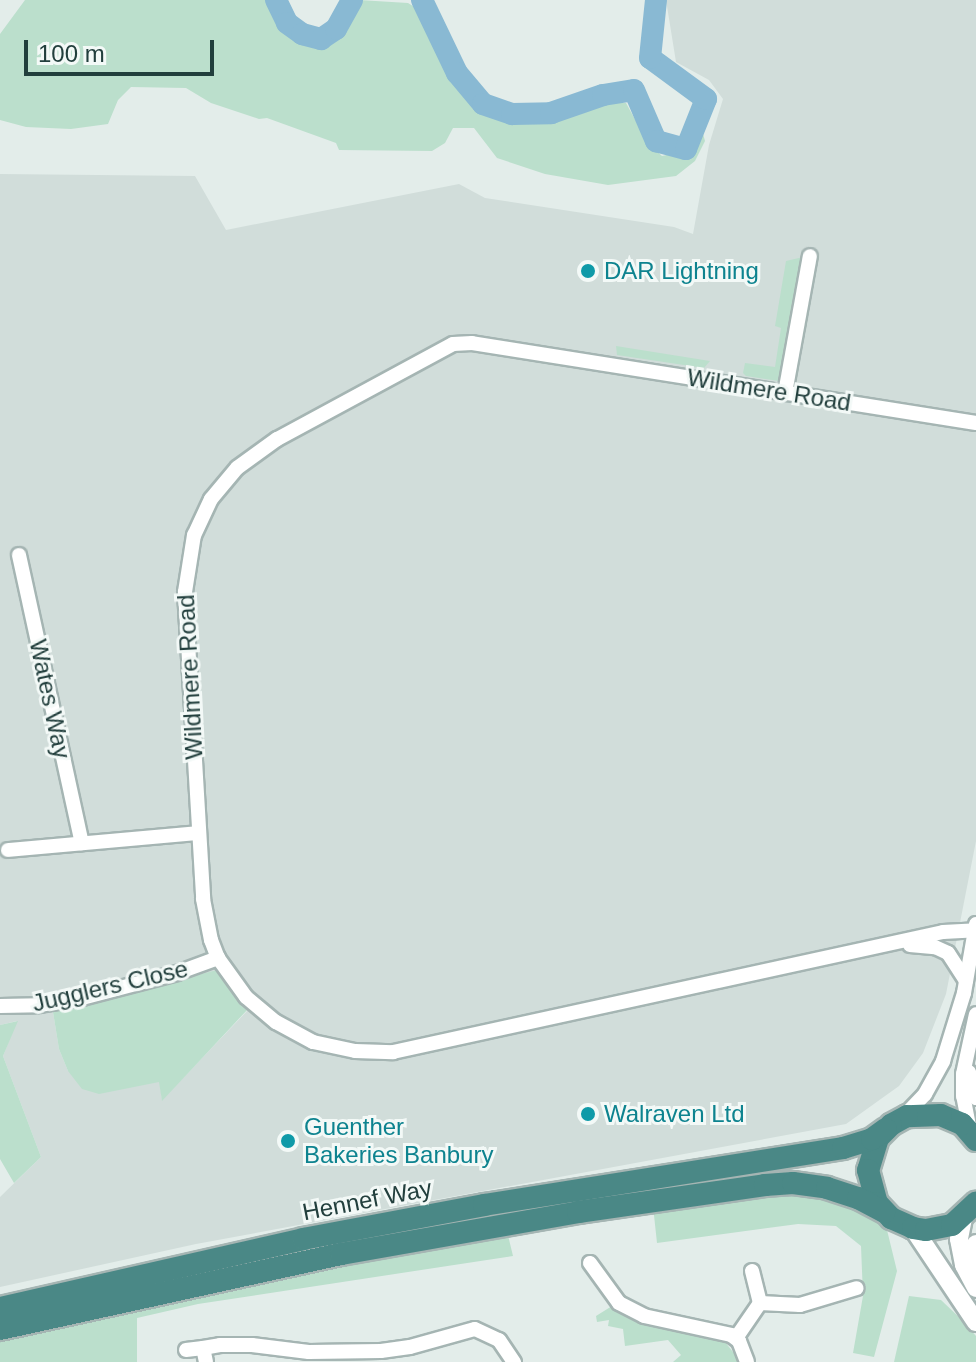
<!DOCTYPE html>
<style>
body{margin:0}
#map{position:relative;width:976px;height:1362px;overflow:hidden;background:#e3edea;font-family:Arial,sans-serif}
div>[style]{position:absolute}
.built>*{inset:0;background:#d1ddda}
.green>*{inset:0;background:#bbdfcc}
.river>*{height:22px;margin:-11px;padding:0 11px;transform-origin:11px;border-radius:11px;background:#89b9d3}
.roads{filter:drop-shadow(2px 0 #a5b5b3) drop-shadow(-2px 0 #a5b5b3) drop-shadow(0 2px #a5b5b3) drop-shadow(0 -2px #a5b5b3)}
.minor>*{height:14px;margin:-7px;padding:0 7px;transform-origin:7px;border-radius:7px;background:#fff}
.tertiary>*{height:18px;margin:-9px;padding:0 9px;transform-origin:9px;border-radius:9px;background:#fff}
.trunk>*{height:22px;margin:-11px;padding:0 11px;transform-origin:11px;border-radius:11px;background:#4a8886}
.dots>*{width:22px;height:22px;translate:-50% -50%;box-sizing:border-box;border:4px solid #f3f9f7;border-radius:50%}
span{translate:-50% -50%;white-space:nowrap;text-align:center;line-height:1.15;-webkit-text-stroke:6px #f3f9f7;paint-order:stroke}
.culture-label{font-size:24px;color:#0d838f}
.left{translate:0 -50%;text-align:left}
.street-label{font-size:24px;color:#223f3d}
.scale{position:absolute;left:24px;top:40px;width:190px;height:36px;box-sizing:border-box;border:4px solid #223f3d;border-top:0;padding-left:10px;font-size:24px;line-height:28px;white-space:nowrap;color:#223f3d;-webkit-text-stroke:6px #f3f9f7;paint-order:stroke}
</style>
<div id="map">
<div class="built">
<i style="clip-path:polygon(evenodd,666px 0,976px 0,976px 841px,946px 994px,923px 1053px,899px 1086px,846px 1124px,196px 1244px,0 1287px,0 1197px,41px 1157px,3px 1056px,17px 1021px,0 1025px,0 174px,195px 176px,226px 230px,459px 184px,485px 198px,674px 227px,693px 234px,709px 145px,723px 99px,709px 80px,676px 62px,666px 0,248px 1010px,162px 1100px,160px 1082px,68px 1071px,59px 1049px,53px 1012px,248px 1010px)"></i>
</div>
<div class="green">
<i style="clip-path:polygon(25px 0,271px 0,279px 19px,298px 36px,314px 43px,325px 41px,344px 24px,359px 0,408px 3px,424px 13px,432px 43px,452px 81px,482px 106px,520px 121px,577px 113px,607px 103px,626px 103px,648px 143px,662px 156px,690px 150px,702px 130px,705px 141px,695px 161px,676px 176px,608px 185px,545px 174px,497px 158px,474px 128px,453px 128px,445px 143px,432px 151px,339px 150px,336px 143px,267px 118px,259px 119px,211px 103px,186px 88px,131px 87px,118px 100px,108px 124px,71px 129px,26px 127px,0 120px,0 34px)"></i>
<i style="clip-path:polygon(803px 257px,783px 378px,779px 381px,746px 376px,743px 373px,745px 363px,775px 367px,781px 328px,775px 326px,786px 261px)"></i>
<i style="clip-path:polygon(616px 346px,710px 361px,704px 368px,617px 355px)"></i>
<i style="clip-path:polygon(217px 970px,248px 1009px,162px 1101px,159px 1082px,99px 1094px,82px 1089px,68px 1071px,59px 1049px,53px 1012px)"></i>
<i style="clip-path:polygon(18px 1021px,3px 1056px,41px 1157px,14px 1183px,0 1159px,0 1025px)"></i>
<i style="clip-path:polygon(817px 1193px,855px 1206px,887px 1230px,897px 1271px,874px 1357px,853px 1353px,863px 1296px,861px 1246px,836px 1226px,798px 1224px,657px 1243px,653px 1206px,751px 1195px)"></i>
<i style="clip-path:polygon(507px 1231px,513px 1256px,198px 1304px,137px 1318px,137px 1362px,0 1362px,0 1341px,202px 1292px)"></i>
<i style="clip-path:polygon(909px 1296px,941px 1300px,962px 1320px,976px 1336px,976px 1362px,894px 1362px)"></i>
<i style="clip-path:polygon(612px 1306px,634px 1319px,725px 1342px,741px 1362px,673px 1362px,681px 1355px,668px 1340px,625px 1346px,623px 1329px,608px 1326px,609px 1320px,597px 1322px,596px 1316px)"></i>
</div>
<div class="river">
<i style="left:276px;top:0;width:25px;rotate:64deg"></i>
<i style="left:287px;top:23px;width:19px;rotate:36deg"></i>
<i style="left:302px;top:34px;width:20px;rotate:15deg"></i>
<i style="left:321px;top:39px;width:18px;rotate:-34deg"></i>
<i style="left:336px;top:29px;width:33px;rotate:-61deg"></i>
<i style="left:422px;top:0;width:81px;rotate:64.4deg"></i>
<i style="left:457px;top:73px;width:40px;rotate:50deg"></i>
<i style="left:483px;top:104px;width:31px;rotate:19deg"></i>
<i style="left:512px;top:114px;width:39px;rotate:-1deg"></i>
<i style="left:551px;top:113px;width:55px;rotate:-19.1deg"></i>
<i style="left:603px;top:95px;width:31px;rotate:-9deg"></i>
<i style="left:634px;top:90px;width:56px;rotate:66.7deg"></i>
<i style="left:656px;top:141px;width:31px;rotate:15deg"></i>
<i style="left:686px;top:149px;width:54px;rotate:-68.2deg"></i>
<i style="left:706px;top:99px;width:69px;rotate:-143.8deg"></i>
<i style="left:650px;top:58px;width:58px;rotate:-84.1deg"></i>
</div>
<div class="roads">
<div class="minor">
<i style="left:785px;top:393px;width:139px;rotate:-79.7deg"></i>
<i style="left:976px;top:423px;width:510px;rotate:-170.98deg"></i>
<i style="left:472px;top:343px;width:19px;rotate:177deg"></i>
<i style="left:453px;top:344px;width:200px;rotate:151.6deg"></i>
<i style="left:277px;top:439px;width:49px;rotate:144.1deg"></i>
<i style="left:237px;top:468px;width:40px;rotate:130deg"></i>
<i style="left:211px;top:499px;width:40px;rotate:115deg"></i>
<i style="left:194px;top:535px;width:58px;rotate:99deg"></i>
<i style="left:185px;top:592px;width:308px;rotate:86.6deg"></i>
<i style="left:203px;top:899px;width:42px;rotate:79deg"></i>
<i style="left:211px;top:940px;width:19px;rotate:69deg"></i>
<i style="left:218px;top:958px;width:48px;rotate:54.3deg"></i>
<i style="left:246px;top:997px;width:39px;rotate:40deg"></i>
<i style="left:276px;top:1022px;width:42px;rotate:28.4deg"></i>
<i style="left:313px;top:1042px;width:43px;rotate:12.1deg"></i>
<i style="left:355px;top:1051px;width:38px;rotate:2deg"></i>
<i style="left:393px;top:1052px;width:563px;rotate:-12.31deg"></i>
<i style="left:943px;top:932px;width:33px;rotate:-3deg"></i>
<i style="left:19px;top:555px;width:295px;rotate:77.7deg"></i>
<i style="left:8px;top:850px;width:191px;rotate:-5.1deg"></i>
<i style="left:910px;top:945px;width:25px;rotate:5deg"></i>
<i style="left:935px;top:947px;width:14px;rotate:25deg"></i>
<i style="left:948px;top:953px;width:33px;rotate:57deg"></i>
<i style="left:0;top:1006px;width:39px;rotate:-1deg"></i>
<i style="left:39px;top:1005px;width:44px;rotate:-9.2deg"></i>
<i style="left:82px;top:998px;width:98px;rotate:-14.7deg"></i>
<i style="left:177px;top:973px;width:44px;rotate:-20.1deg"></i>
<i style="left:969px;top:1072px;width:27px;rotate:75deg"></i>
<i style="left:904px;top:1116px;width:30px;rotate:-46deg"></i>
<i style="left:925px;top:1094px;width:38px;rotate:-61deg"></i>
<i style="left:943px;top:1061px;width:71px;rotate:-72.8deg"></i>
<i style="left:964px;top:993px;width:70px;rotate:-80.1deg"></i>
<i style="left:970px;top:1131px;width:36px;rotate:-101deg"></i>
<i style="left:963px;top:1096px;width:22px;rotate:-90deg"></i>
<i style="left:963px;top:1074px;width:61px;rotate:-77.8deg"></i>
<i style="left:590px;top:1263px;width:49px;rotate:54.1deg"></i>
<i style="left:619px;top:1303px;width:28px;rotate:27deg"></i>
<i style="left:644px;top:1316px;width:89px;rotate:12.3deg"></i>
<i style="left:731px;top:1335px;width:10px;rotate:37deg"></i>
<i style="left:739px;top:1341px;width:22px;rotate:69deg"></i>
<i style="left:760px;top:1303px;width:40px;rotate:2.9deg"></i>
<i style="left:800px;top:1305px;width:59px;rotate:-16.6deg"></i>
<i style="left:736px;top:1338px;width:42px;rotate:-55.6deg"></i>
<i style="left:760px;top:1303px;width:33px;rotate:-104deg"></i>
<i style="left:186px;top:1350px;width:17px;rotate:-7deg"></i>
<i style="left:206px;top:1362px;width:14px;rotate:-102deg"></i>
<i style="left:203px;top:1348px;width:17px;rotate:-10deg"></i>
<i style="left:220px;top:1345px;width:32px"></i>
<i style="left:252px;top:1345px;width:57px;rotate:7deg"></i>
<i style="left:309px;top:1352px;width:72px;rotate:-0.8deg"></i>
<i style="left:381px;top:1351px;width:29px;rotate:-8deg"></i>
<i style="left:410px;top:1347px;width:67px;rotate:-15.5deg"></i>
<i style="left:475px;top:1329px;width:26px;rotate:25deg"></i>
<i style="left:499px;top:1340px;width:27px;rotate:56deg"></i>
</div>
<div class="tertiary">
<i style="left:963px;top:1218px;width:21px;rotate:101deg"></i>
<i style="left:959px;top:1239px;width:26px;rotate:79deg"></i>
<i style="left:964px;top:1265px;width:26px;rotate:62deg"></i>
<i style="left:913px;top:1228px;width:113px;rotate:56.2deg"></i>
<i style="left:976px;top:1244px;width:33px;rotate:90deg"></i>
</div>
<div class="trunk">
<i style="left:976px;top:1140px;width:21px;rotate:-131deg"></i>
<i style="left:962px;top:1124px;width:23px;rotate:-157deg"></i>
<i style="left:941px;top:1115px;width:34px;rotate:178deg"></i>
<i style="left:907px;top:1116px;width:18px;rotate:151deg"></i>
<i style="left:891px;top:1125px;width:18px;rotate:135deg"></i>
<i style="left:878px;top:1138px;width:34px;rotate:107deg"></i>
<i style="left:868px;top:1170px;width:34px;rotate:75deg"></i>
<i style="left:877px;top:1203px;width:21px;rotate:47deg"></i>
<i style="left:891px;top:1218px;width:24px;rotate:24deg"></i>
<i style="left:913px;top:1228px;width:13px;rotate:9deg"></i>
<i style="left:926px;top:1230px;width:26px;rotate:-11deg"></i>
<i style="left:952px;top:1225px;width:33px;rotate:-43deg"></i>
<i style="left:0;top:1308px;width:311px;rotate:-12.8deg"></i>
<i style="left:303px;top:1239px;width:184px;rotate:-10.6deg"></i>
<i style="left:484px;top:1205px;width:363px;rotate:-9deg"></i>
<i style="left:843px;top:1148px;width:30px;rotate:-17deg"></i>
<i style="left:872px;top:1139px;width:17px;rotate:-36deg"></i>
<i style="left:0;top:1329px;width:349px;rotate:-12.4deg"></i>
<i style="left:341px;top:1254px;width:241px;rotate:-10deg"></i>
<i style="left:578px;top:1212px;width:189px;rotate:-8.2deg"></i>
<i style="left:765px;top:1185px;width:28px;rotate:-4deg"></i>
<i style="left:793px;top:1183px;width:34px;rotate:8deg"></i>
<i style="left:827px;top:1188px;width:33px;rotate:18deg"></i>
<i style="left:858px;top:1198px;width:30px;rotate:28deg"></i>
</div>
</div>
<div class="dots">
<i style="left:588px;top:271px;background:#0f9aa8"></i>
<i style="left:588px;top:1114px;background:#0f9aa8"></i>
<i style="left:288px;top:1141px;background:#0f9aa8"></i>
</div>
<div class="culture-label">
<span class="left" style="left:604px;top:271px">DAR Lightning</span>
<span class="left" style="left:604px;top:1114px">Walraven Ltd</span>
<span class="left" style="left:304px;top:1141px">Guenther<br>Bakeries Banbury</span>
</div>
<div class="street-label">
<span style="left:769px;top:390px;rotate:9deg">Wildmere Road</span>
<span style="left:190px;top:677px;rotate:-93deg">Wildmere Road</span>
<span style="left:50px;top:699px;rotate:78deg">Wates Way</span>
<span style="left:110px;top:986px;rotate:-13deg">Jugglers Close</span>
<span style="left:367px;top:1200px;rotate:-11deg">Hennef Way</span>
</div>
<div class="scale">100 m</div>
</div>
